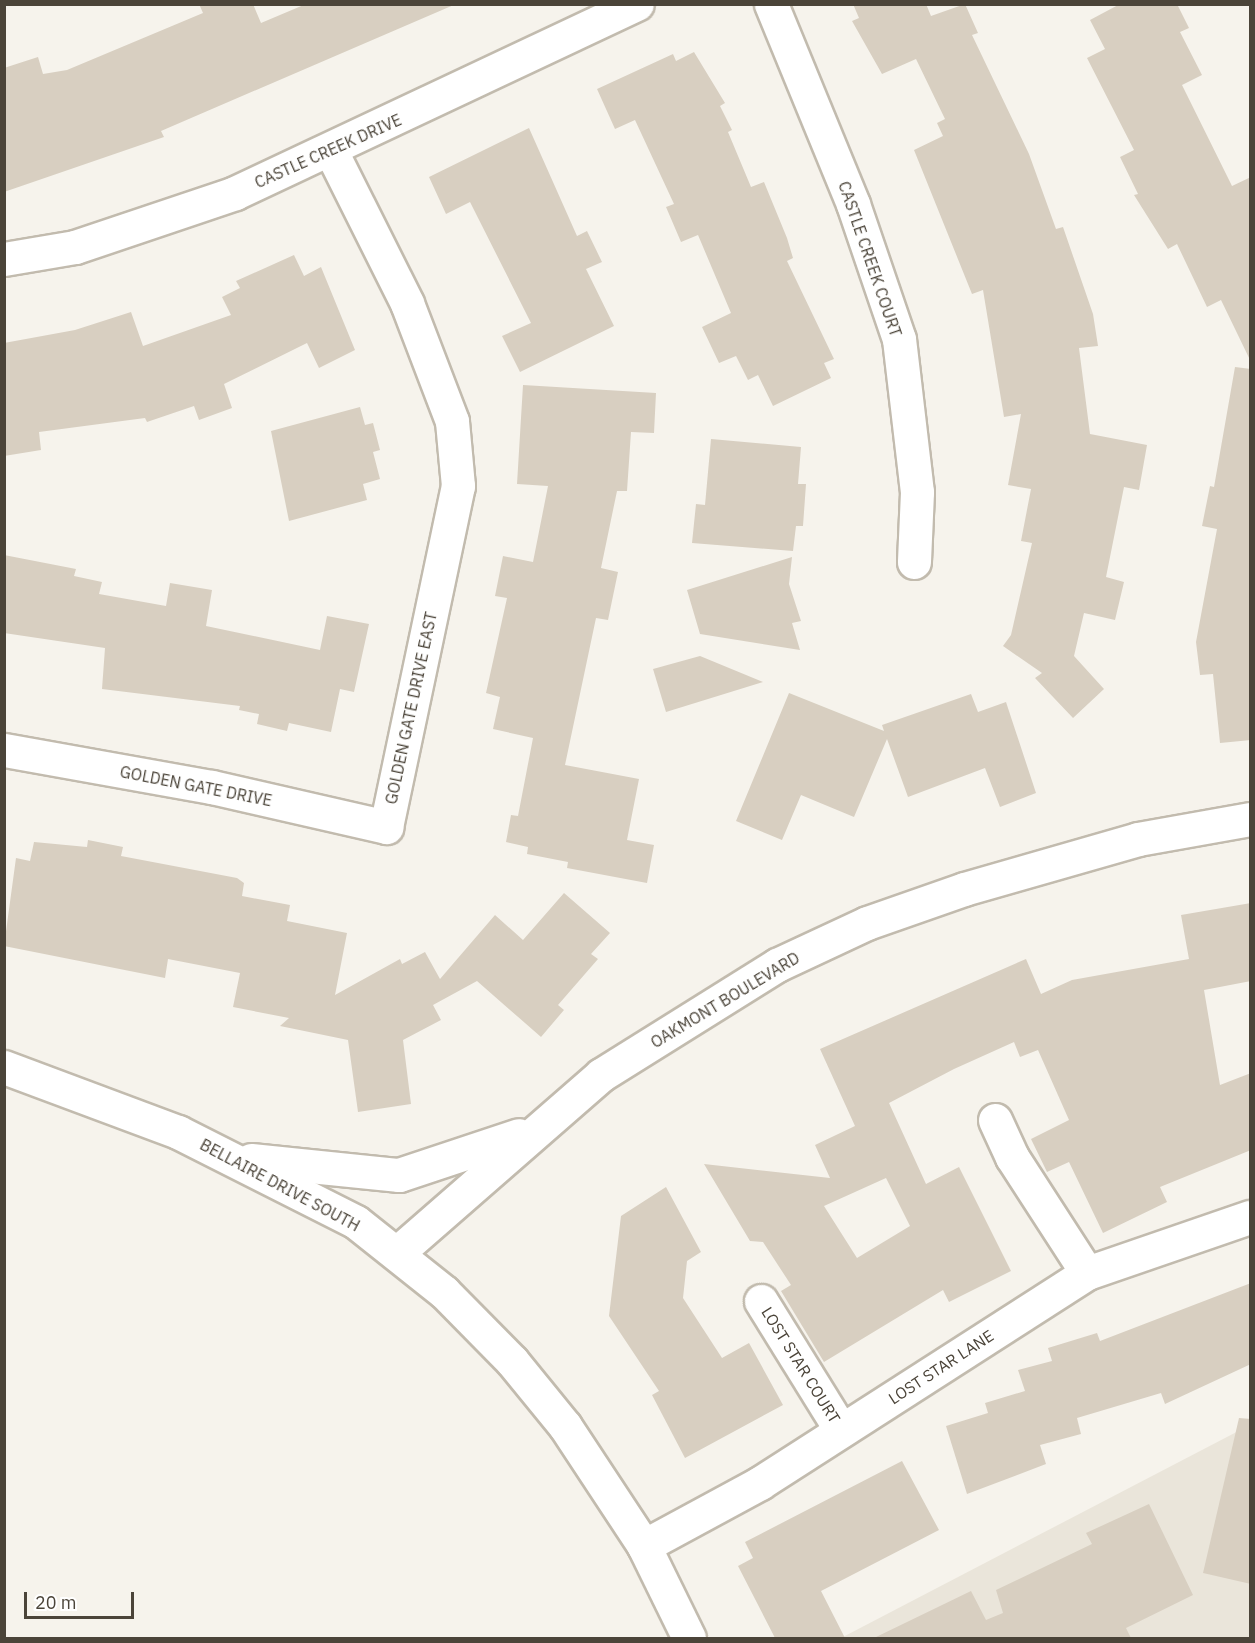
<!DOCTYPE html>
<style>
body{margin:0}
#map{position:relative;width:1255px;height:1643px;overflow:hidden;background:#f6f3ec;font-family:"IBM Plex Sans",sans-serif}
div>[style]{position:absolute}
.residential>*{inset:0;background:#eae5da}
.building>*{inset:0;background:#d8cfc1}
.roads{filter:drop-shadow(2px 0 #c2bbae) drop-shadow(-2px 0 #c2bbae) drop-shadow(0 2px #c2bbae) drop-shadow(0 -2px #c2bbae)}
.minor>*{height:33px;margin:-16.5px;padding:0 16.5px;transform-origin:16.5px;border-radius:16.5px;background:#fff}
.tertiary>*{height:33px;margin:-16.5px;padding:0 16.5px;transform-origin:16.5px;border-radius:16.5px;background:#fff}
span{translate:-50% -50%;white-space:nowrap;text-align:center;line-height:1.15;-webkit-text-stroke:4.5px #fff;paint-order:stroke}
.street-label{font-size:16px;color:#4b4439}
.frame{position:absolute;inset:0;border:6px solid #4b4439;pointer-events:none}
.scale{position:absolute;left:24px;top:1592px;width:110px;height:27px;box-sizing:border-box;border:3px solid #4b4439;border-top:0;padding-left:8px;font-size:18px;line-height:21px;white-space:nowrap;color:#4b4439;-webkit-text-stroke:4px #fff;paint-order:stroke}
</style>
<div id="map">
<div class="residential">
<i style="clip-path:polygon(1250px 1425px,1250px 1638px,841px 1638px)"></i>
</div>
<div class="building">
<i style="clip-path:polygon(199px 4px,253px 4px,261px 23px,306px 4px,456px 4px,161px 131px,164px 137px,4px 192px,4px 68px,38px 57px,43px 74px,67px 70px,203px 13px)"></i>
<i style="clip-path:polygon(853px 4px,926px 4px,931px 16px,965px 4px,978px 33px,972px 35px,1029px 154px,1056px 229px,1063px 227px,1093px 314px,1098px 346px,1079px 348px,1090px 434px,1147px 445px,1139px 490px,1124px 487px,1106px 577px,1124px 582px,1115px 620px,1084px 613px,1074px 656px,1104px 689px,1073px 718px,1035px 678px,1042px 673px,1003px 646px,1011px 635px,1032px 543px,1021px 541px,1031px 489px,1008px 485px,1021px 414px,1004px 417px,983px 290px,972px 294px,914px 150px,943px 136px,937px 123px,945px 119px,916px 59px,882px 74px,852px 21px,859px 18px)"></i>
<i style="clip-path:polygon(1120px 4px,1177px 4px,1189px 28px,1180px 32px,1202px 75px,1182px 85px,1232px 186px,1251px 177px,1251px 362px,1221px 300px,1207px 307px,1177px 244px,1168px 249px,1134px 195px,1138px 194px,1120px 157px,1134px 150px,1087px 58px,1105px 49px,1090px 20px)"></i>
<i style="clip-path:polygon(694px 52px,725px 103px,720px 106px,732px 130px,728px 132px,751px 187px,764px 182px,787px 238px,793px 258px,787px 261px,834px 359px,824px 363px,831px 378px,773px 406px,758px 375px,748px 380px,736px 356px,719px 363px,702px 327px,731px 313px,698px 235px,681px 242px,666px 207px,674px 204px,635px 120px,615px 129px,597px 89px,673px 54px,676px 61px)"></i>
<i style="clip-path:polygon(529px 128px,577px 236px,587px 231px,602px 262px,586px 269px,614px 326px,520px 372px,502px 336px,531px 323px,470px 202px,446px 214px,429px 177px)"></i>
<i style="clip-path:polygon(294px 255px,304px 276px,321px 267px,355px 350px,319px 368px,307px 343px,224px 384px,232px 408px,199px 420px,194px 406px,147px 422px,145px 418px,39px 432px,41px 450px,4px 456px,4px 343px,75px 330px,131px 312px,143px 346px,231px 315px,222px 297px,240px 288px,236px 281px)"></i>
<i style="clip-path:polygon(1235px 367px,1251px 369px,1251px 740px,1220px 743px,1213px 674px,1200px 675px,1196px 642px,1217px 529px,1202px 526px,1210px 486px,1214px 487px)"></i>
<i style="clip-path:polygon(523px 385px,656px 393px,654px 433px,631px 432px,627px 491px,617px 491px,601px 568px,618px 572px,608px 620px,596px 618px,565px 765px,639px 779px,627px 840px,654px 845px,647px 883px,567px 868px,568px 862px,527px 854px,528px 847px,506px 842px,511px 815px,518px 816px,533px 738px,493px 729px,500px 697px,486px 693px,507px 598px,495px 596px,503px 556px,533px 562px,548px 486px,517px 484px)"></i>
<i style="clip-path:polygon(360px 407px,365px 425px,373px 423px,380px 450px,373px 452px,380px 479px,363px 484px,367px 500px,289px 521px,271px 431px)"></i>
<i style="clip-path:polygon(711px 439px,801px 447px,798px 484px,806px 484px,803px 526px,796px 526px,793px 551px,692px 543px,696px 504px,705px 505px)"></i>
<i style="clip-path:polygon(4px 555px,76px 569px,74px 576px,102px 582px,99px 594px,166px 606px,170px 583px,212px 590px,206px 626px,320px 650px,327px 616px,369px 624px,354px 692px,340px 689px,331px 732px,289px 723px,287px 731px,257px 724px,259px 714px,239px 710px,240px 706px,102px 689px,105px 648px,4px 633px)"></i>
<i style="clip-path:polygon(792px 557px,789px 584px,801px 621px,792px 623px,800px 650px,700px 634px,687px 590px)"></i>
<i style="clip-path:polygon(700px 656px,763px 682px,666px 712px,653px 669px)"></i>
<i style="clip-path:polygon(789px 693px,884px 731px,882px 725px,971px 694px,978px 712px,1006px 702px,1036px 793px,1000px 807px,985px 768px,908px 797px,887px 739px,854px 817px,801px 795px,782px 840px,736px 821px)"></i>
<i style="clip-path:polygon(88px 840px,123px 847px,121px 856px,237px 878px,244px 883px,242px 896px,290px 905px,287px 921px,347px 933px,335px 995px,400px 959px,402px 964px,425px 952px,440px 979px,495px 915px,523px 940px,564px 893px,610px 933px,591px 954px,598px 959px,558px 1005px,564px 1010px,541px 1037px,477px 981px,433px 1005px,441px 1020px,403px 1040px,411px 1104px,358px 1112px,348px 1040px,280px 1026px,289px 1018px,233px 1007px,240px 973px,168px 959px,165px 978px,4px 946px,16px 858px,30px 861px,34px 842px,87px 847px)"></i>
<i style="clip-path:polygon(evenodd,1251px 903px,1251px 981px,1204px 990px,1220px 1085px,1251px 1073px,1251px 1150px,1160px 1187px,1167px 1202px,1103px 1233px,1069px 1162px,1047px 1172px,1031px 1139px,1069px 1120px,1038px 1050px,1020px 1057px,1014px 1042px,954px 1069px,889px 1103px,926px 1184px,959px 1167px,1011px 1271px,949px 1302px,943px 1290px,824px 1362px,781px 1291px,791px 1285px,763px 1242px,750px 1241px,704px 1164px,830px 1178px,815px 1145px,855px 1126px,820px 1049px,1026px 959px,1041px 994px,1072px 980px,1189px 959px,1181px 915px,1251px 903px,886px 1178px,910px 1226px,857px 1258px,824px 1206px,886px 1178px)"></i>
<i style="clip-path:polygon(666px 1187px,701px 1252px,687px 1261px,683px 1298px,722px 1358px,749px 1343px,783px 1405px,685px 1458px,652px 1395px,659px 1391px,609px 1316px,621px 1216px)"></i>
<i style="clip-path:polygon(1251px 1283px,1251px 1364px,1165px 1404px,1161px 1393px,1077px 1418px,1081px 1434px,1040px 1445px,1046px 1464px,967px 1494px,946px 1426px,988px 1413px,985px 1403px,1025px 1391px,1018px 1370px,1052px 1361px,1048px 1348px,1097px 1333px,1100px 1341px)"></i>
<i style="clip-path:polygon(1239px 1418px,1251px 1419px,1251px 1584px,1203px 1573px)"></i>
<i style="clip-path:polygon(902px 1461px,939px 1530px,821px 1591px,845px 1638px,775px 1638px,738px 1566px,753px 1558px,745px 1542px)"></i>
<i style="clip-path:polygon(1149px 1504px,1193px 1595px,1126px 1628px,1131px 1638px,874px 1638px,971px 1591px,986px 1620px,1003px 1613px,996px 1590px,1092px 1544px,1086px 1533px)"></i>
</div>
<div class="roads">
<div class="minor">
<i style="left:771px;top:4px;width:216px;rotate:67.7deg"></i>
<i style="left:853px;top:204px;width:143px;rotate:71.2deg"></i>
<i style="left:899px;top:339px;width:154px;rotate:83.3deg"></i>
<i style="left:917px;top:492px;width:70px;rotate:92.5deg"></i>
<i style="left:4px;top:259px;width:72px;rotate:-9.6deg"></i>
<i style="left:75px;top:247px;width:169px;rotate:-18.6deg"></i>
<i style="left:235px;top:193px;width:444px;rotate:-25.2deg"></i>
<i style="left:4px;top:750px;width:211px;rotate:10.1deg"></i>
<i style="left:212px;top:787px;width:179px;rotate:12.9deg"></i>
<i style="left:386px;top:827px;width:349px;rotate:-78.1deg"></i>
<i style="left:458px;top:486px;width:65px;rotate:-95.3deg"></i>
<i style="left:452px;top:421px;width:126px;rotate:-110.9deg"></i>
<i style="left:407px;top:303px;width:172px;rotate:-116.6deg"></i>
<i style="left:995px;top:1120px;width:41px;rotate:65.3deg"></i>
<i style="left:1012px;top:1157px;width:138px;rotate:57.1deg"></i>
<i style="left:761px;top:1301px;width:152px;rotate:58.2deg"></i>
<i style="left:644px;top:1546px;width:132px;rotate:-28.5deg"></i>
<i style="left:760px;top:1483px;width:389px;rotate:-32.7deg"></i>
<i style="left:1087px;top:1273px;width:172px;rotate:-19deg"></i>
</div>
<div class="tertiary">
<i style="left:4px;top:1067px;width:186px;rotate:20.5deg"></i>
<i style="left:178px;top:1132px;width:199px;rotate:26.8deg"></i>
<i style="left:356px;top:1222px;width:112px;rotate:38.5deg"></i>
<i style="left:444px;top:1292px;width:97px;rotate:45.4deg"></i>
<i style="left:512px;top:1361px;width:84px;rotate:50.8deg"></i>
<i style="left:565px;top:1426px;width:144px;rotate:56.6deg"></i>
<i style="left:644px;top:1546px;width:102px;rotate:63.9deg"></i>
<i style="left:251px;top:1160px;width:149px;rotate:5.8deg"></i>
<i style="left:399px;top:1175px;width:126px;rotate:-18.4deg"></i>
<i style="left:397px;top:1253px;width:271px;rotate:-41.1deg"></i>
<i style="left:601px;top:1075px;width:208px;rotate:-32deg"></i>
<i style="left:777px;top:965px;width:99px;rotate:-25deg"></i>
<i style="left:867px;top:923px;width:103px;rotate:-19.3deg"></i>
<i style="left:964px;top:889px;width:181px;rotate:-16deg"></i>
<i style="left:1138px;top:839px;width:114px;rotate:-10.1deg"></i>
</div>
</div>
<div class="street-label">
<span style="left:328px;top:151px;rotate:-24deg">CASTLE CREEK DRIVE</span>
<span style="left:870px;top:259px;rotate:71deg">CASTLE CREEK COURT</span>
<span style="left:411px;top:708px;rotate:-78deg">GOLDEN GATE DRIVE EAST</span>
<span style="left:196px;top:786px;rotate:11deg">GOLDEN GATE DRIVE</span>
<span style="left:725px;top:1000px;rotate:-31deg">OAKMONT BOULEVARD</span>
<span style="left:280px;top:1185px;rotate:28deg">BELLAIRE DRIVE SOUTH</span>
<span style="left:801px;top:1365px;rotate:58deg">LOST STAR COURT</span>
<span style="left:941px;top:1367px;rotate:-33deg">LOST STAR LANE</span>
</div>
<div class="frame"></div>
<div class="scale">20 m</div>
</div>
